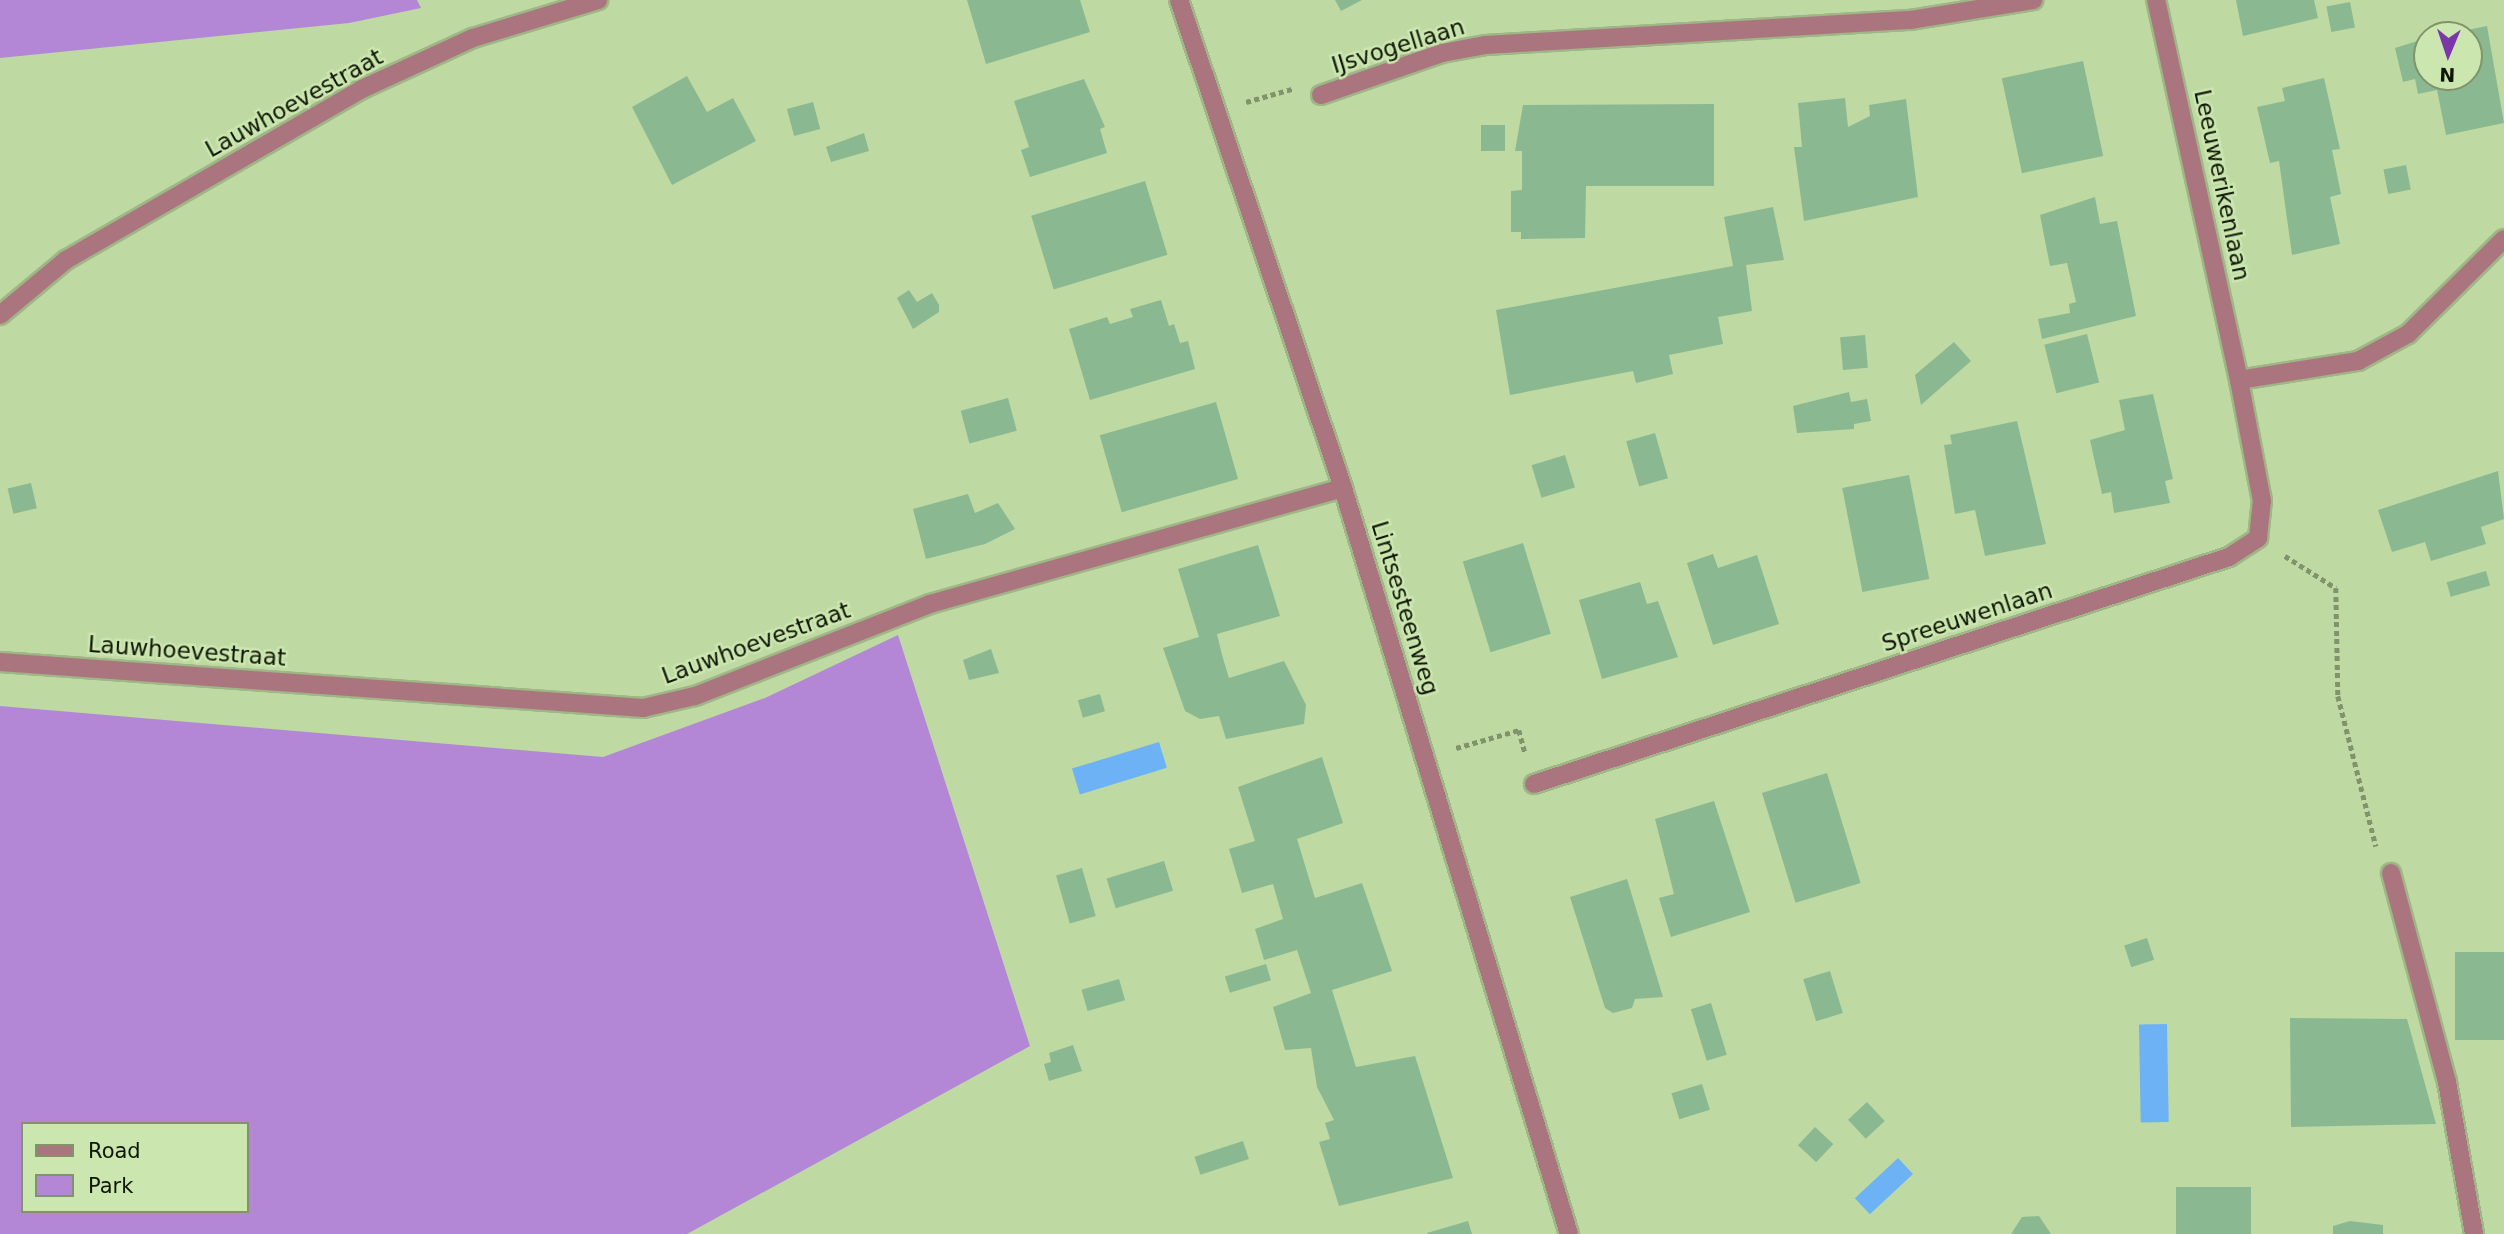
<!DOCTYPE html>
<style>
body{margin:0}
#map{position:relative;width:2504px;height:1234px;overflow:hidden;background:#bfd9a3;font-family:"DejaVu Sans",sans-serif}
div>[style]{position:absolute}
.green>*{inset:0;background:#b387d6}
.water>*{inset:0;background:#6db2f5;transform-origin:0 0}
.building>*{inset:0;background:#8ab991;transform-origin:0 0}
.path>*{height:4.5px;margin-top:-2.25px;transform-origin:0;background:repeating-linear-gradient(90deg,#80936a 0 5px,transparent 0 8.5px)}
.roads{filter:drop-shadow(2px 0 #9fb686) drop-shadow(-2px 0 #9fb686) drop-shadow(0 2px #9fb686) drop-shadow(0 -2px #9fb686)}
.minor>*{height:18px;margin:-9px;padding:0 9px;transform-origin:9px;border-radius:9px;background:#aa757e}
span{translate:-50% -50%;white-space:nowrap;text-align:center;line-height:1.15;-webkit-text-stroke:5px #cce6b0;paint-order:stroke}
.street-label{font-size:23px;color:#0e1604}
.legend{position:absolute;left:21px;top:1122px;width:228px;height:91px;box-sizing:border-box;background:#cce6b0;border:2px solid #80936b;margin:0;padding:9px 12px;list-style:none;font-size:21px;color:#0e1604}
.legend li{display:flex;align-items:center;gap:14px;height:35px}
.legend b{width:35px;border:2px solid #80936b}
.north{position:absolute;left:2413px;top:21px;width:70px;height:70px;box-sizing:border-box;background:#cce6b0;border:2px solid #80936b;border-radius:50%;rotate:182deg;font-size:19px;font-weight:700;line-height:28px;text-align:center;color:#0e1604}
.north::after{content:'';display:block;margin:auto;width:24px;height:32px;background:#7b36aa;clip-path:polygon(50% 0,100% 100%,50% 72%,0 100%)}
</style>
<div id="map">
<div class="green">
<i style="clip-path:polygon(0 0,417px 0,421px 8px,349px 23px,0 58px)"></i>
<i style="clip-path:polygon(evenodd,898px 635px,1030px 1046px,687px 1234px,0 1234px,0 706px,603px 757px,765px 698px,898px 635px,23px 1124px,247px 1124px,247px 1211px,23px 1211px,23px 1124px)"></i>
</div>
<div class="water">
<i style="left:1159px;top:742px;width:27px;height:91px;rotate:73deg"></i>
<i style="left:2167px;top:1024px;width:98px;height:28px;rotate:89deg"></i>
<i style="left:1898px;top:1158px;width:22px;height:59px;rotate:47deg"></i>
</div>
<div class="building">
<i style="clip-path:polygon(967px 0,1080px 0,1090px 32px,986px 64px)"></i>
<i style="clip-path:polygon(1335px 0,1362px 0,1341px 11px)"></i>
<i style="clip-path:polygon(2236px 0,2314px 0,2318px 18px,2243px 36px)"></i>
<i style="left:2350px;top:2px;width:26px;height:24px;rotate:79deg"></i>
<i style="clip-path:polygon(2487px 26px,2504px 123px,2446px 135px,2437px 90px,2418px 94px,2415px 79px,2403px 82px,2395px 48px,2427px 38px,2427px 77px,2469px 77px,2469px 35px,2448px 34px)"></i>
<i style="left:2083px;top:61px;width:97px;height:83px;rotate:78deg"></i>
<i style="clip-path:polygon(687px 76px,707px 112px,733px 98px,756px 141px,672px 185px,632px 107px)"></i>
<i style="clip-path:polygon(2324px 78px,2340px 149px,2332px 150px,2341px 194px,2330px 197px,2340px 244px,2292px 255px,2279px 161px,2270px 163px,2257px 107px,2285px 101px,2282px 88px)"></i>
<i style="clip-path:polygon(1084px 79px,1105px 127px,1100px 129px,1107px 153px,1030px 177px,1021px 150px,1029px 147px,1014px 101px)"></i>
<i style="clip-path:polygon(1845px 98px,1848px 127px,1870px 116px,1869px 105px,1906px 99px,1918px 197px,1804px 221px,1794px 147px,1802px 147px,1798px 103px)"></i>
<i style="left:813px;top:102px;width:28px;height:27px;rotate:75deg"></i>
<i style="clip-path:polygon(1714px 104px,1714px 186px,1586px 186px,1585px 238px,1521px 239px,1521px 232px,1511px 232px,1511px 191px,1522px 190px,1522px 151px,1515px 151px,1523px 105px)"></i>
<i style="left:1481px;top:125px;width:24px;height:26px"></i>
<i style="clip-path:polygon(864px 133px,869px 151px,831px 162px,826px 147px)"></i>
<i style="left:2406px;top:165px;width:25px;height:23px;rotate:79deg"></i>
<i style="left:1145px;top:181px;width:77px;height:119px;rotate:73deg"></i>
<i style="clip-path:polygon(2095px 197px,2100px 224px,2117px 221px,2136px 316px,2042px 339px,2038px 319px,2070px 313px,2069px 304px,2076px 302px,2067px 263px,2050px 266px,2040px 215px)"></i>
<i style="clip-path:polygon(1773px 207px,1784px 260px,1746px 265px,1752px 311px,1718px 317px,1723px 344px,1669px 355px,1673px 374px,1636px 383px,1633px 371px,1510px 395px,1496px 310px,1733px 266px,1724px 217px)"></i>
<i style="clip-path:polygon(909px 290px,917px 302px,932px 293px,939px 305px,939px 312px,913px 329px,897px 298px)"></i>
<i style="clip-path:polygon(1161px 300px,1169px 326px,1174px 324px,1180px 343px,1188px 341px,1195px 369px,1090px 400px,1069px 329px,1107px 317px,1110px 324px,1133px 317px,1130px 309px)"></i>
<i style="left:2087px;top:334px;width:50px;height:44px;rotate:76deg"></i>
<i style="left:1865px;top:335px;width:33px;height:25px;rotate:85deg"></i>
<i style="clip-path:polygon(1954px 342px,1971px 361px,1921px 405px,1915px 375px)"></i>
<i style="clip-path:polygon(1849px 392px,1851px 402px,1867px 399px,1871px 421px,1854px 424px,1854px 429px,1797px 433px,1793px 406px)"></i>
<i style="clip-path:polygon(2153px 394px,2173px 479px,2165px 481px,2170px 503px,2114px 513px,2111px 492px,2102px 494px,2090px 440px,2125px 430px,2119px 400px)"></i>
<i style="left:1008px;top:398px;width:34px;height:49px;rotate:75deg"></i>
<i style="left:1216px;top:402px;width:80px;height:121px;rotate:74deg"></i>
<i style="clip-path:polygon(2017px 421px,2046px 544px,1985px 556px,1975px 510px,1955px 514px,1944px 445px,1952px 444px,1950px 435px)"></i>
<i style="left:1655px;top:433px;width:47px;height:30px;rotate:74deg"></i>
<i style="left:1565px;top:455px;width:34px;height:35px;rotate:73deg"></i>
<i style="clip-path:polygon(2498px 471px,2504px 519px,2481px 527px,2486px 544px,2431px 561px,2425px 542px,2392px 552px,2378px 510px)"></i>
<i style="left:1909px;top:475px;width:106px;height:68px;rotate:79deg"></i>
<i style="left:31px;top:483px;width:26px;height:24px;rotate:77deg"></i>
<i style="clip-path:polygon(968px 494px,975px 513px,998px 503px,1015px 529px,985px 544px,926px 559px,913px 509px)"></i>
<i style="left:1523px;top:543px;width:95px;height:63px;rotate:73deg"></i>
<i style="clip-path:polygon(1258px 545px,1280px 616px,1217px 634px,1222px 655px,1229px 678px,1284px 661px,1306px 705px,1304px 724px,1226px 739px,1219px 716px,1200px 719px,1185px 711px,1163px 648px,1199px 637px,1178px 569px)"></i>
<i style="clip-path:polygon(1713px 554px,1718px 568px,1757px 555px,1779px 624px,1713px 645px,1687px 563px)"></i>
<i style="left:2486px;top:571px;width:15px;height:41px;rotate:74deg"></i>
<i style="clip-path:polygon(1640px 582px,1647px 604px,1658px 601px,1678px 657px,1602px 679px,1579px 600px)"></i>
<i style="clip-path:polygon(991px 649px,999px 673px,969px 680px,963px 660px)"></i>
<i style="left:1100px;top:694px;width:18px;height:23px;rotate:74deg"></i>
<i style="clip-path:polygon(1322px 757px,1343px 823px,1297px 839px,1315px 898px,1362px 883px,1392px 971px,1332px 990px,1356px 1067px,1415px 1056px,1453px 1178px,1339px 1206px,1319px 1142px,1330px 1139px,1325px 1123px,1334px 1120px,1317px 1087px,1311px 1048px,1285px 1050px,1273px 1007px,1311px 993px,1297px 950px,1264px 960px,1255px 929px,1283px 919px,1273px 884px,1242px 893px,1229px 849px,1255px 841px,1238px 787px)"></i>
<i style="left:1827px;top:773px;width:115px;height:68px;rotate:73deg"></i>
<i style="clip-path:polygon(1714px 801px,1750px 912px,1671px 937px,1659px 898px,1674px 894px,1655px 819px)"></i>
<i style="left:1164px;top:861px;width:31px;height:60px;rotate:73deg"></i>
<i style="left:1082px;top:868px;width:50px;height:27px;rotate:74deg"></i>
<i style="clip-path:polygon(1627px 879px,1663px 997px,1635px 999px,1632px 1008px,1613px 1013px,1605px 1008px,1570px 897px)"></i>
<i style="left:2147px;top:938px;width:23px;height:24px;rotate:72deg"></i>
<i style="left:2504px;top:952px;width:88px;height:49px;rotate:90deg"></i>
<i style="left:1266px;top:964px;width:17px;height:43px;rotate:73deg"></i>
<i style="left:1830px;top:971px;width:44px;height:28px;rotate:73deg"></i>
<i style="left:1119px;top:979px;width:22px;height:39px;rotate:74deg"></i>
<i style="left:1711px;top:1003px;width:54px;height:21px;rotate:73deg"></i>
<i style="clip-path:polygon(2290px 1018px,2407px 1019px,2436px 1124px,2291px 1127px)"></i>
<i style="clip-path:polygon(1073px 1045px,1082px 1071px,1049px 1081px,1044px 1064px,1051px 1062px,1049px 1053px)"></i>
<i style="left:1702px;top:1084px;width:27px;height:32px;rotate:73deg"></i>
<i style="left:1867px;top:1102px;width:26px;height:26px;rotate:47deg"></i>
<i style="left:1815px;top:1127px;width:25px;height:25px;rotate:43deg"></i>
<i style="left:1243px;top:1141px;width:19px;height:51px;rotate:72deg"></i>
<i style="left:2176px;top:1187px;width:75px;height:47px"></i>
<i style="clip-path:polygon(2039px 1216px,2051px 1234px,2011px 1234px,2022px 1217px)"></i>
<i style="clip-path:polygon(1468px 1221px,1472px 1234px,1427px 1234px,1427px 1233px)"></i>
<i style="clip-path:polygon(2350px 1221px,2383px 1225px,2383px 1234px,2333px 1234px,2333px 1226px)"></i>
</div>
<div class="path">
<i style="left:1246px;top:102px;width:48px;rotate:-15.8deg"></i>
<i style="left:2285px;top:556px;width:60px;rotate:32.1deg"></i>
<i style="left:2336px;top:588px;width:108px;rotate:88.9deg"></i>
<i style="left:2338px;top:696px;width:155px;rotate:75.8deg"></i>
<i style="left:1456px;top:748px;width:66px;rotate:-15.9deg"></i>
<i style="left:1519px;top:730px;width:24px;rotate:75deg"></i>
</div>
<div class="roads">
<div class="minor">
<i style="left:1179px;top:0;width:515px;rotate:71.42deg"></i>
<i style="left:1343px;top:488px;width:779px;rotate:73.15deg"></i>
<i style="left:1321px;top:95px;width:128px;rotate:-19.1deg"></i>
<i style="left:1442px;top:53px;width:45px;rotate:-10.3deg"></i>
<i style="left:1486px;top:45px;width:426px;rotate:-3.4deg"></i>
<i style="left:1911px;top:20px;width:124px;rotate:-9.3deg"></i>
<i style="left:0;top:315px;width:86px;rotate:-39.8deg"></i>
<i style="left:66px;top:260px;width:342px;rotate:-30deg"></i>
<i style="left:362px;top:89px;width:122px;rotate:-24.7deg"></i>
<i style="left:473px;top:38px;width:131px;rotate:-16.9deg"></i>
<i style="left:2239px;top:380px;width:121px;rotate:-9.1deg"></i>
<i style="left:2358px;top:361px;width:57px;rotate:-28.4deg"></i>
<i style="left:2408px;top:334px;width:135px;rotate:-44.7deg"></i>
<i style="left:0;top:662px;width:645px;rotate:4.09deg"></i>
<i style="left:643px;top:708px;width:53px;rotate:-13deg"></i>
<i style="left:695px;top:696px;width:252px;rotate:-21.4deg"></i>
<i style="left:930px;top:604px;width:429px;rotate:-15.7deg"></i>
<i style="left:1534px;top:784px;width:731px;rotate:-18.09deg"></i>
<i style="left:2229px;top:557px;width:35px;rotate:-33deg"></i>
<i style="left:2258px;top:538px;width:37px;rotate:-84deg"></i>
<i style="left:2262px;top:501px;width:123px;rotate:-100.8deg"></i>
<i style="left:2239px;top:380px;width:389px;rotate:-102.3deg"></i>
<i style="left:2391px;top:873px;width:216px;rotate:75deg"></i>
<i style="left:2447px;top:1082px;width:154px;rotate:79.9deg"></i>
</div>
</div>
<div class="street-label">
<span style="left:1398px;top:46px;rotate:-17deg">IJsvogellaan</span>
<span style="left:294px;top:103px;rotate:-29deg">Lauwhoevestraat</span>
<span style="left:2222px;top:185px;rotate:78deg">Leeuwerikenlaan</span>
<span style="left:1405px;top:608px;rotate:73deg">Lintsesteenweg</span>
<span style="left:1967px;top:617px;rotate:-18deg">Spreeuwenlaan</span>
<span style="left:756px;top:643px;rotate:-20deg">Lauwhoevestraat</span>
<span style="left:187px;top:651px;rotate:4deg">Lauwhoevestraat</span>
</div>
<ul class="legend">
<li><b style="height:9px;background:#aa757e"></b>Road</li>
<li><b style="height:19px;background:#b387d6"></b>Park</li>
</ul>
<div class="north">N</div>
</div>
